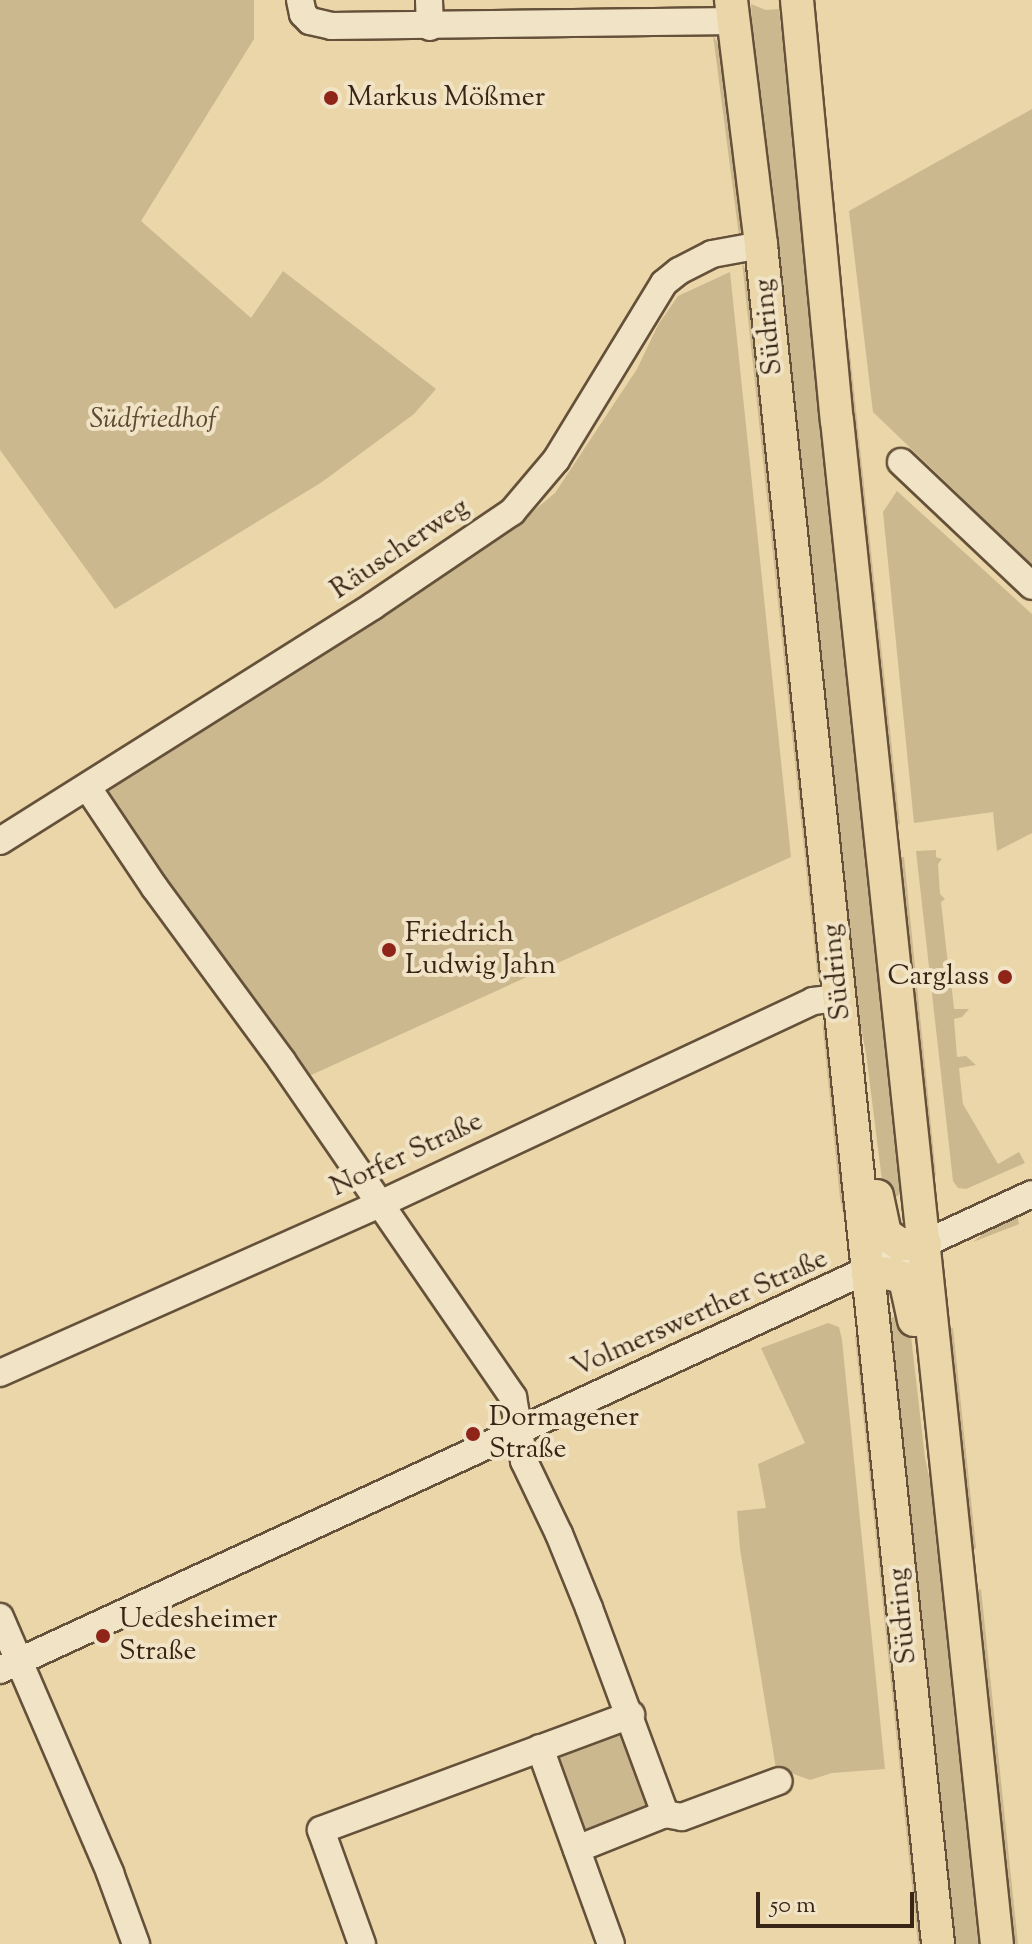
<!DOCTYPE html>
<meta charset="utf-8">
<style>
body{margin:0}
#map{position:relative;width:1032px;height:1944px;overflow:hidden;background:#ead6a8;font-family:"Sorts Mill Goudy",serif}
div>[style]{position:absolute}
.green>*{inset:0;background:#ccb88f}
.roads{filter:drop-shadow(2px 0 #65513a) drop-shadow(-2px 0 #65513a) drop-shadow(0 2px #65513a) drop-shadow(0 -2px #65513a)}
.minor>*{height:26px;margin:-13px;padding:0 13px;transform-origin:13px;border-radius:13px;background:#f1e4c6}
.major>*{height:32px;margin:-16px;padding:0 16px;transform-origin:16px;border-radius:16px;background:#ead6a8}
.dots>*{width:22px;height:22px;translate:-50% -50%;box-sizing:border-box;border:4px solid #f1e4c6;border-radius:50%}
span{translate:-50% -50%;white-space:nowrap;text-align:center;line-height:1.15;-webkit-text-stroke:8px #f1e4c6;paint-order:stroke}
.poi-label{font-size:28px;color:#392516}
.left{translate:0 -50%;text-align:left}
.right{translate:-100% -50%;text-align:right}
.street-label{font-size:28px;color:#392516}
.park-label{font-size:28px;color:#5e4a34;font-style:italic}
.scale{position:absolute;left:756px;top:1892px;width:158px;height:36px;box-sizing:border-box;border:4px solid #392516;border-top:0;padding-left:10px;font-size:24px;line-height:28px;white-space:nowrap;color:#392516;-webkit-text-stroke:6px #f1e4c6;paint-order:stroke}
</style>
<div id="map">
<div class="green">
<i style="clip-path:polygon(0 0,254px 0,254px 39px,141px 221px,251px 318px,283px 271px,436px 389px,414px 414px,322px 482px,115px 609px,0 450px)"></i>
<i style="clip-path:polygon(751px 4px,766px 10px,779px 9px,905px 1191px,885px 1204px,866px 1053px,853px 989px,754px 61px)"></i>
<i style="clip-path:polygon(713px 35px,721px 49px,743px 223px,739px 236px)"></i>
<i style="clip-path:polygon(1032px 109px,1032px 565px,873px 412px,849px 211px)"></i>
<i style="clip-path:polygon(742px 261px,748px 278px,761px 393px,820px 965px,818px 981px)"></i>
<i style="clip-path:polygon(730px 272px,791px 857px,298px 1081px,105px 793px,520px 522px,555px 493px,637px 369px,658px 325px,678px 296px)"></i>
<i style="clip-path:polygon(844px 340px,849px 344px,900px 825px,894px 819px)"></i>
<i style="clip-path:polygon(897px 491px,1032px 614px,1032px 833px,997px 851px,993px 812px,914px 823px,883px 512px)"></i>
<i style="clip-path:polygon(936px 850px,936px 857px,942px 859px,938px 864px,940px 894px,945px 899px,941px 902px,949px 973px,954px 977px,951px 980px,954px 1009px,969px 1009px,962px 1017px,954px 1019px,957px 1057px,966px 1056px,976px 1065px,959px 1068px,963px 1104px,998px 1164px,1019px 1152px,1025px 1163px,966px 1189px,958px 1188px,953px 1181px,916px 851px)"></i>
<i style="clip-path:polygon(898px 857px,904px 857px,936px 1175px,932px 1176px)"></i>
<i style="clip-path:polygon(822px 1020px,829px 1046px,845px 1222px,840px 1198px)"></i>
<i style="clip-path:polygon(1017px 1214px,1019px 1224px,973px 1242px,993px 1226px)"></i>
<i style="clip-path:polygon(908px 1310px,925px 1458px,938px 1518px,984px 1944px,954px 1944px,887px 1320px)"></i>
<i style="clip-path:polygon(828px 1323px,839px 1327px,842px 1340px,885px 1769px,832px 1773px,810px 1780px,791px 1773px,777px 1775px,740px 1549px,737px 1511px,766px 1508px,758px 1464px,805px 1443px,761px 1348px)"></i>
<i style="clip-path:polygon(953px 1328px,976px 1548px,972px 1551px,948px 1329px)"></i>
<i style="clip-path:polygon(859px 1334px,923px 1944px,918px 1944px,855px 1336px)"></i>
<i style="clip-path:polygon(981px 1589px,1018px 1944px,1012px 1944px,976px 1590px)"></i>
<i style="clip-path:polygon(619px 1730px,630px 1735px,654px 1801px,649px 1814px,592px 1835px,580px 1827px,557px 1764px,561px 1750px)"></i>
</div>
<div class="roads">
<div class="minor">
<i style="left:300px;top:0;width:14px;rotate:78deg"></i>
<i style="left:303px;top:14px;width:10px;rotate:45deg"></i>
<i style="left:310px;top:21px;width:22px;rotate:13deg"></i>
<i style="left:331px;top:26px;width:403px;rotate:-0.7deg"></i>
<i style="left:429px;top:0;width:27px;rotate:88deg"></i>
<i style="left:901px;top:462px;width:180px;rotate:43.4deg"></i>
<i style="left:88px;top:788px;width:120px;rotate:56.2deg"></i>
<i style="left:155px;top:888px;width:215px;rotate:53.7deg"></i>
<i style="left:282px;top:1061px;width:408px;rotate:55.5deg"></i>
<i style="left:513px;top:1397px;width:65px;rotate:80.2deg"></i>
<i style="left:524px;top:1461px;width:81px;rotate:64.4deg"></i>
<i style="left:559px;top:1534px;width:80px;rotate:67.9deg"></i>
<i style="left:589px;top:1608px;width:220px;rotate:69.7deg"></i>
<i style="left:665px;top:1814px;width:95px;rotate:158.3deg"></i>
<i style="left:0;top:841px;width:441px;rotate:-32.2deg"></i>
<i style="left:373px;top:606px;width:168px;rotate:-34.1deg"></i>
<i style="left:512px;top:512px;width:68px;rotate:-49.8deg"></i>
<i style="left:556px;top:460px;width:207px;rotate:-58.6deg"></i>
<i style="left:664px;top:283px;width:19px;rotate:-39deg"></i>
<i style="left:679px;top:271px;width:37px;rotate:-27deg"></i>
<i style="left:712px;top:254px;width:50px;rotate:-10.4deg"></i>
<i style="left:0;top:1373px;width:416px;rotate:-24deg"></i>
<i style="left:380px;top:1204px;width:478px;rotate:-25.1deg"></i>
<i style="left:813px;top:1001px;width:26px;rotate:-7deg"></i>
<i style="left:0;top:1617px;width:279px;rotate:66.7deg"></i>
<i style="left:110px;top:1873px;width:76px;rotate:69.9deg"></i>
<i style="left:0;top:1670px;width:1136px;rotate:-24.76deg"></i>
<i style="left:540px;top:1748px;width:208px;rotate:70.1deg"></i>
<i style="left:665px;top:1814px;width:17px;rotate:10deg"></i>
<i style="left:682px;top:1817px;width:103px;rotate:-20.4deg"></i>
<i style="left:362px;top:1944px;width:121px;rotate:-109.8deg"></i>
<i style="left:321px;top:1830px;width:331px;rotate:-20.4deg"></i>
</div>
<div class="major">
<i style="left:731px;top:0;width:247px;rotate:83deg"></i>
<i style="left:761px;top:245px;width:1708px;rotate:84.05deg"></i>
<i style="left:797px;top:0;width:422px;rotate:84.6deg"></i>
<i style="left:837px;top:420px;width:1532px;rotate:84.01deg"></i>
<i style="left:877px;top:1196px;width:39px;rotate:78deg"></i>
<i style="left:885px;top:1234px;width:18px;rotate:34deg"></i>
<i style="left:900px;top:1244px;width:25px"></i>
<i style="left:868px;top:1273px;width:24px;rotate:2deg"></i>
<i style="left:892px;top:1274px;width:14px;rotate:21deg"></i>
<i style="left:905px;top:1279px;width:42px;rotate:77.6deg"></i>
</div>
</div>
<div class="dots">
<i style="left:331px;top:98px;background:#8f2418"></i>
<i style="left:389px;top:950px;background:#8f2418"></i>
<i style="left:1005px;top:977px;background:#8f2418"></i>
<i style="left:473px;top:1434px;background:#8f2418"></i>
<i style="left:103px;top:1636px;background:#8f2418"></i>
</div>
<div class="poi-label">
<span class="left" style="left:347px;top:98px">Markus Mößmer</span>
<span class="left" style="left:405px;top:950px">Friedrich<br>Ludwig Jahn</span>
<span class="right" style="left:989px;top:977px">Carglass</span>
<span class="left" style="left:489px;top:1434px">Dormagener<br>Straße</span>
<span class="left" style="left:119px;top:1636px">Uedesheimer<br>Straße</span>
</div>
<div class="street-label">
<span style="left:769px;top:327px;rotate:-96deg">Südring</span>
<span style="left:400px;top:549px;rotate:-34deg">Räuscherweg</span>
<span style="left:837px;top:972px;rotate:-96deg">Südring</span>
<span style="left:407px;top:1155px;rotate:-25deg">Norfer Straße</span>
<span style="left:700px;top:1314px;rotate:-24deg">Volmerswerther Straße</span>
<span style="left:903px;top:1616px;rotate:-96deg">Südring</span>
</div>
<div class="park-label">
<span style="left:153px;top:420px">Südfriedhof</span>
</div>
<div class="scale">50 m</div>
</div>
